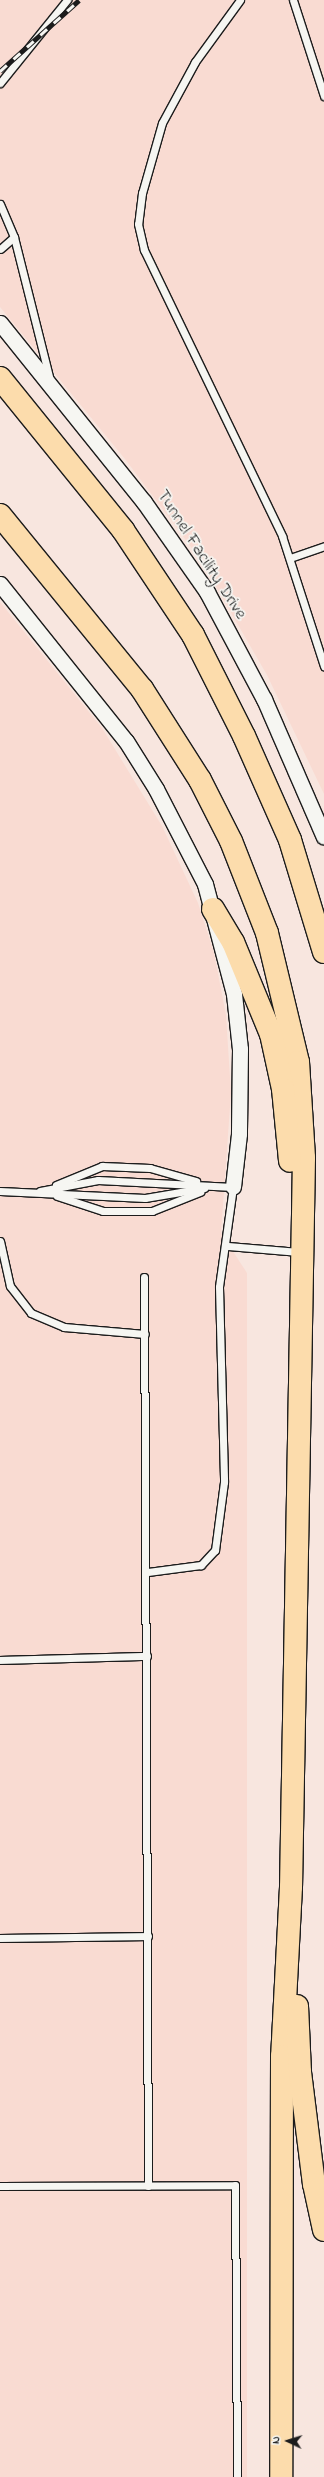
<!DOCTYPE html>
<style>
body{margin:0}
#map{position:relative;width:324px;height:2477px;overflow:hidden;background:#f8e6df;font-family:"Indie Flower",sans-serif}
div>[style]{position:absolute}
.built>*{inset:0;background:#f9dbd2}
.roads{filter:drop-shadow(1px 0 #1c1c1c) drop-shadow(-1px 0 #1c1c1c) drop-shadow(0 1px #1c1c1c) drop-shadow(0 -1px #1c1c1c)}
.service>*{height:7px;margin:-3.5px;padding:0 3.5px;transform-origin:3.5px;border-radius:3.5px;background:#f6f6f2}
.minor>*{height:15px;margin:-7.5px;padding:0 7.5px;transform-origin:7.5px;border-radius:7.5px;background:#f6f6f2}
.motorway>*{height:22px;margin:-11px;padding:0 11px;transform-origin:11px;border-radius:11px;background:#fcdcac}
.rail>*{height:4.5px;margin-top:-2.25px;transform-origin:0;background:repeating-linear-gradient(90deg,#f6f6f2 0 9px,#1c1c1c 0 18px);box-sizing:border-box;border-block:1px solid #1c1c1c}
span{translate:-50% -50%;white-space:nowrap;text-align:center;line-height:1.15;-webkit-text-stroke:3.5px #f6f6f2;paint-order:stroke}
.street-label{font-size:18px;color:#1c1c1c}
.north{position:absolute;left:268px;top:2421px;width:40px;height:40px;-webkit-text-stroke:3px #f6f6f2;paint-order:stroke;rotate:274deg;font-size:11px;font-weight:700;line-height:16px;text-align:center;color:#1c1c1c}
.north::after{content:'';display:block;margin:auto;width:14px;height:18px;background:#1c1c1c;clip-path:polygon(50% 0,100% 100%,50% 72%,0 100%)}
</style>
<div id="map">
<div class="built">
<i style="clip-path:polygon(0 0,324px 0,324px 794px,267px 675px,200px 559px,125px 459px,0 307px)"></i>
<i style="clip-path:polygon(0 602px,102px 728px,162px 826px,198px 903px,214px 953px,226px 1015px,231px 1093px,221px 1233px,247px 1273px,247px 2477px,0 2477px)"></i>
</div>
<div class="roads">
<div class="service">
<i style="left:240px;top:0;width:77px;rotate:126deg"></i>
<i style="left:195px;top:62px;width:69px;rotate:118.4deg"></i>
<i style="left:162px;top:123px;width:73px;rotate:105.9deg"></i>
<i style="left:142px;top:193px;width:31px;rotate:97deg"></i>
<i style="left:138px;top:224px;width:27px;rotate:77deg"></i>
<i style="left:144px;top:250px;width:318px;rotate:64.2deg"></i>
<i style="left:282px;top:536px;width:137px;rotate:72.1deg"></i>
<i style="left:293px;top:0;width:101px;rotate:72.1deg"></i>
<i style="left:0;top:83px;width:107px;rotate:-51.1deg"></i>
<i style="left:0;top:204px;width:36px;rotate:67deg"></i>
<i style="left:14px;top:237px;width:18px;rotate:139deg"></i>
<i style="left:14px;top:237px;width:147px;rotate:75.9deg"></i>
<i style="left:290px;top:558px;width:36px;rotate:-19deg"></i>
<i style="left:56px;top:1185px;width:50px;rotate:-22.4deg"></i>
<i style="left:102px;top:1166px;width:48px;rotate:2.4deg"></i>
<i style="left:150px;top:1168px;width:48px;rotate:15.8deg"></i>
<i style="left:0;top:1191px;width:145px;rotate:2.8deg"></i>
<i style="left:145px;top:1198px;width:60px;rotate:-9.6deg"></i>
<i style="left:40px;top:1191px;width:59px;rotate:-10.7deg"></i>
<i style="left:98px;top:1180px;width:135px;rotate:3deg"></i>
<i style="left:233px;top:1187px;width:101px;rotate:98deg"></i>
<i style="left:219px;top:1287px;width:195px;rotate:88.5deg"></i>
<i style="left:224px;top:1482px;width:69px;rotate:97.5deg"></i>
<i style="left:215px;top:1550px;width:21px;rotate:133deg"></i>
<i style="left:201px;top:1565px;width:54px;rotate:172.6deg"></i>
<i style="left:57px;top:1196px;width:48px;rotate:18.1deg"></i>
<i style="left:103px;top:1211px;width:49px"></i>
<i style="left:152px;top:1211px;width:52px;rotate:-21.6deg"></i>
<i style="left:0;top:1241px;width:46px;rotate:77.5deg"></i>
<i style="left:10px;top:1286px;width:34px;rotate:52deg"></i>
<i style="left:31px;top:1313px;width:36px;rotate:23deg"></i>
<i style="left:64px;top:1327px;width:81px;rotate:4.9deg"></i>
<i style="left:228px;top:1246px;width:71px;rotate:4.8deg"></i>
<i style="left:144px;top:1277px;width:909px;rotate:89.75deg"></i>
<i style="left:0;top:1660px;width:147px;rotate:-1.6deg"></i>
<i style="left:0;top:1938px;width:148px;rotate:-0.8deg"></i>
<i style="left:0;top:2186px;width:235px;rotate:-0.2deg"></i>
<i style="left:235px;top:2185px;width:292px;rotate:89.6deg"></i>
</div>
<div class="minor">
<i style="left:0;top:323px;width:230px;rotate:51.2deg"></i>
<i style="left:144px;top:502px;width:110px;rotate:55deg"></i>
<i style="left:207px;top:592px;width:121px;rotate:62deg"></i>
<i style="left:264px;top:699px;width:150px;rotate:66.5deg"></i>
<i style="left:0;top:584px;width:201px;rotate:51.3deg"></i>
<i style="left:126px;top:741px;width:57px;rotate:58deg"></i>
<i style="left:156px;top:789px;width:107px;rotate:62.7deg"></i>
<i style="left:205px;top:884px;width:114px;rotate:75.2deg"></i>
<i style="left:234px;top:994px;width:55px;rotate:83.8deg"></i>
<i style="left:240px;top:1049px;width:85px;rotate:90.7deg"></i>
<i style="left:239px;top:1134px;width:53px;rotate:96.5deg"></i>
</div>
<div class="motorway">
<i style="left:0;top:378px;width:196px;rotate:51deg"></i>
<i style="left:123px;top:530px;width:126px;rotate:56.3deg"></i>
<i style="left:193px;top:635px;width:113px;rotate:63.2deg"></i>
<i style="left:244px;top:736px;width:114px;rotate:66.1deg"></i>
<i style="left:290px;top:840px;width:117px;rotate:73.1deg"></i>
<i style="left:0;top:515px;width:225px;rotate:50.8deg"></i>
<i style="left:142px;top:689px;width:108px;rotate:57.5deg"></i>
<i style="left:200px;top:780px;width:68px;rotate:63.1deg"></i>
<i style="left:231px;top:841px;width:99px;rotate:68.6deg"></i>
<i style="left:267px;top:933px;width:133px;rotate:76.5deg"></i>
<i style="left:298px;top:1062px;width:96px;rotate:86.4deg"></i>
<i style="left:304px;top:1158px;width:729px;rotate:91.02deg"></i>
<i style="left:291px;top:1887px;width:169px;rotate:93deg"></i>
<i style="left:282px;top:2056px;width:421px;rotate:90.1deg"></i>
<i style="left:213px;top:909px;width:39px;rotate:59deg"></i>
<i style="left:233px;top:942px;width:100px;rotate:67.6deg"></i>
<i style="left:271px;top:1034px;width:56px;rotate:77.7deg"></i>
<i style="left:283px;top:1089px;width:72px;rotate:84.4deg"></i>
<i style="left:297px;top:2006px;width:66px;rotate:87.4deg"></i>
<i style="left:300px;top:2072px;width:113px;rotate:82.9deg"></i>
<i style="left:314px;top:2184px;width:47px;rotate:77.7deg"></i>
</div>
</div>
<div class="rail">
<i style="left:0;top:71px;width:106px;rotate:-41.9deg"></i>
</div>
<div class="street-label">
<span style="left:201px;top:555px;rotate:57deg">Tunnel Facility Drive</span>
</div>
<div class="north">N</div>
</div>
